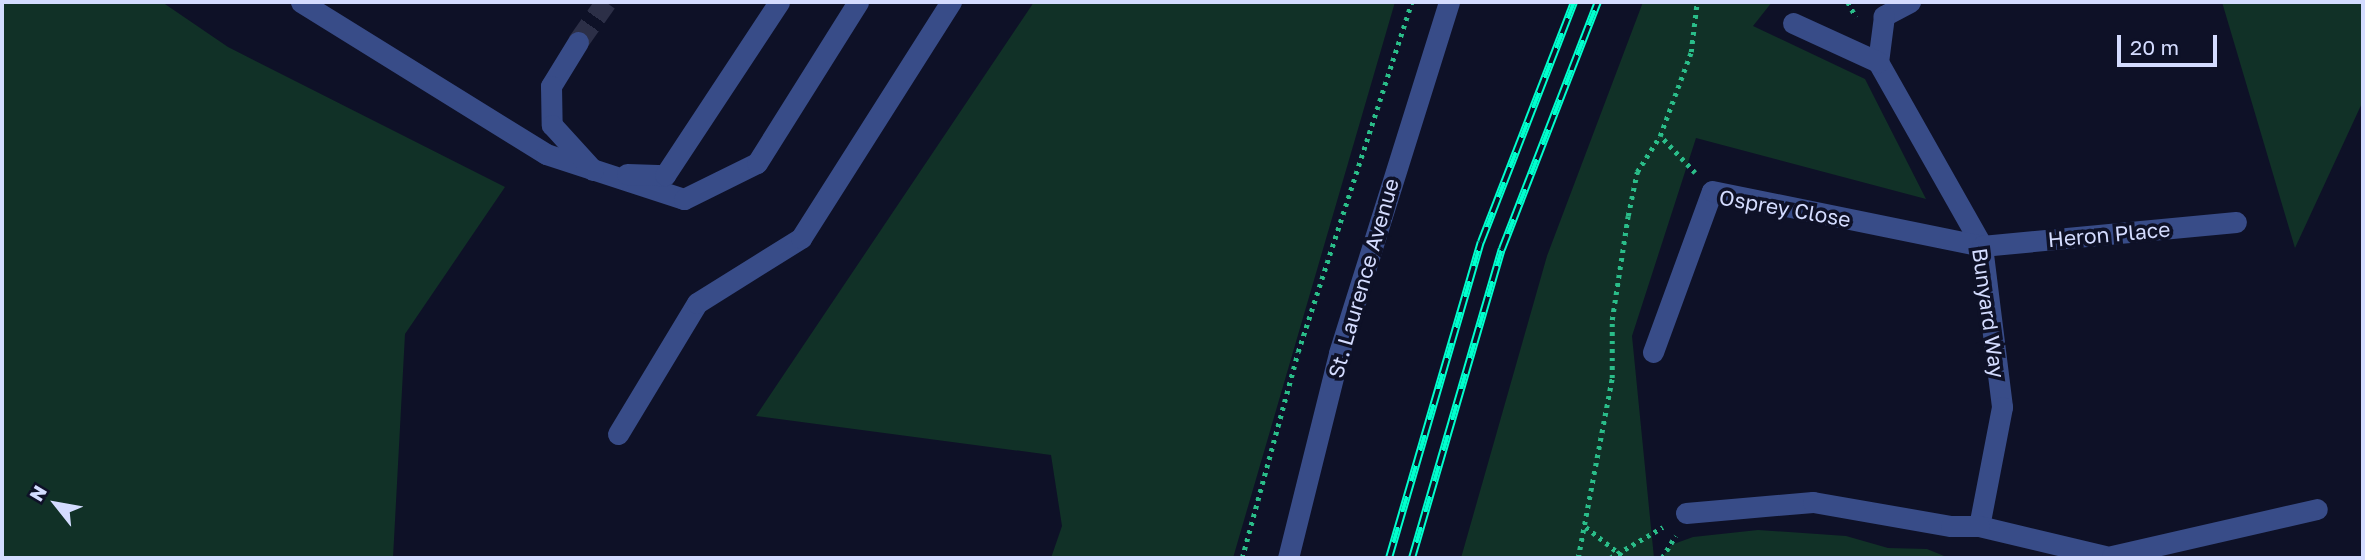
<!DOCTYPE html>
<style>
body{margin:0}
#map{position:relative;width:2365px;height:560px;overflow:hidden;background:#0e1127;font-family:"Golos Text",sans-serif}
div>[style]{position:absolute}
.green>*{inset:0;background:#113127}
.minor-tunnel>*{height:21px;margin-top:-10.5px;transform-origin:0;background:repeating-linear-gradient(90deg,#2c2f47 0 21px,transparent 0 31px)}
.path>*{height:4.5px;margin-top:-2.25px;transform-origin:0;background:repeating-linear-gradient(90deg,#2abd89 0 3.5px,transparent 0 8.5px)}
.minor>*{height:21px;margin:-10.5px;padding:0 10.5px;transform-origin:10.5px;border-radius:10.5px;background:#384c88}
.rail>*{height:8px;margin-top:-4px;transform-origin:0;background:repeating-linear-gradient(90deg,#0e1127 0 16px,#00ffcd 0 32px);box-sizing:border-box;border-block:2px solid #00ffcd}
span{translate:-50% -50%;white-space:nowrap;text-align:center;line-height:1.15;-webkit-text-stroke:7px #0e1127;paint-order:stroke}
.street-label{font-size:21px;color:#d4dcff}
.frame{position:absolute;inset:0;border:4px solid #d4dcff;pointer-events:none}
.north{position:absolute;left:21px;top:469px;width:70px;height:70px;-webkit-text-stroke:5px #0e1127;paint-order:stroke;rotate:301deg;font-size:19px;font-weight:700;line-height:28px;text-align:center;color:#d4dcff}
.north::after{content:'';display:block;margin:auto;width:24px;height:32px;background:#d4dcff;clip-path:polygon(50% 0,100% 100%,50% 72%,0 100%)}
.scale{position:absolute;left:2117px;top:35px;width:100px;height:32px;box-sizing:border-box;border:4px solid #d4dcff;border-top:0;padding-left:9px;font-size:21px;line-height:24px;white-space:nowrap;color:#d4dcff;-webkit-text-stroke:5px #0e1127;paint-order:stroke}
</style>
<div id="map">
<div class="green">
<i style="clip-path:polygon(2px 2px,162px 2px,228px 47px,505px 187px,405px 334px,393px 558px,2px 558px)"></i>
<i style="clip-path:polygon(1034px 2px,1395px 2px,1233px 558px,1051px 558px,1062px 526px,1051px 455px,756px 416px)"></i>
<i style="clip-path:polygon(1643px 2px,1772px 2px,1753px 26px,1865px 79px,1926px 199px,1696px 138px,1632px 336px,1654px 558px,1461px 558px,1547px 256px)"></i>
<i style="clip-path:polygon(2222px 2px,2363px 2px,2363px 101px,2295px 248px)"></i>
<i style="clip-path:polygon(1758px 530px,1846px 536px,1888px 548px,1927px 549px,1949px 558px,1662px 558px,1671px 545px,1693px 537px)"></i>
</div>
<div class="minor-tunnel">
<i style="left:578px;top:42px;width:49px;rotate:-55deg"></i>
</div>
<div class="path">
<i style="left:1848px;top:2px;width:17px;rotate:62deg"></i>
<i style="left:1695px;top:173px;width:51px;rotate:-133.4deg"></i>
<i style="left:1660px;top:136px;width:90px;rotate:-69.7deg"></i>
<i style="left:1691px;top:52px;width:50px;rotate:-83.2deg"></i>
<i style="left:1586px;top:527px;width:50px;rotate:38.5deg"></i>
<i style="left:1242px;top:558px;width:213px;rotate:-74.8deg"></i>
<i style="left:1298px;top:352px;width:368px;rotate:-72deg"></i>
<i style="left:1578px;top:558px;width:183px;rotate:-79.3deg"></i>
<i style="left:1612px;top:378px;width:58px;rotate:-90deg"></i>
<i style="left:1612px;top:320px;width:105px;rotate:-81.3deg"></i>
<i style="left:1628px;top:216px;width:45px;rotate:-78.4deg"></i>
<i style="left:1637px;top:172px;width:43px;rotate:-57.4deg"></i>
<i style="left:1610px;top:558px;width:61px;rotate:-30.3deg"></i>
<i style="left:1662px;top:558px;width:26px;rotate:-59deg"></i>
</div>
<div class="minor">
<i style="left:301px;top:2px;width:288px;rotate:31.8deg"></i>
<i style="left:546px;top:154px;width:145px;rotate:18.1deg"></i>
<i style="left:684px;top:199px;width:81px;rotate:-26.3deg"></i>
<i style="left:757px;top:163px;width:190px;rotate:-57.9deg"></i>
<i style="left:1910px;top:2px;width:30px;rotate:152deg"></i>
<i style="left:1884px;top:16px;width:46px;rotate:97.4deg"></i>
<i style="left:1878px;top:62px;width:211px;rotate:60.5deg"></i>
<i style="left:1982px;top:246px;width:162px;rotate:82.9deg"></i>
<i style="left:2002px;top:407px;width:121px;rotate:100.9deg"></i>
<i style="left:1979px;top:526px;width:138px;rotate:13.4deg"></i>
<i style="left:1793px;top:23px;width:94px;rotate:24.6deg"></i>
<i style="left:578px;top:42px;width:52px;rotate:121.5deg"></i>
<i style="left:551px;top:86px;width:39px;rotate:89deg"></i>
<i style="left:552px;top:125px;width:61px;rotate:47.7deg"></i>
<i style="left:627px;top:174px;width:38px;rotate:2deg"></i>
<i style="left:665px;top:175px;width:207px;rotate:-56.6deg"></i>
<i style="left:1653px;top:352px;width:171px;rotate:-69.9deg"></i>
<i style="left:1712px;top:191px;width:276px;rotate:11.5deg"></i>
<i style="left:1982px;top:246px;width:255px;rotate:-5.4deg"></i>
<i style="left:618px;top:434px;width:153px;rotate:-58.9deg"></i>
<i style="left:697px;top:303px;width:123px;rotate:-32deg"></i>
<i style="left:801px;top:238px;width:280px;rotate:-57.6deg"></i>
<i style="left:1686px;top:513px;width:127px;rotate:-5deg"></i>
<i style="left:1813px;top:502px;width:140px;rotate:9.9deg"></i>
<i style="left:1951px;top:526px;width:28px"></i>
<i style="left:2112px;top:556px;width:210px;rotate:-12.9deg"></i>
<i style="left:1288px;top:558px;width:211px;rotate:-76deg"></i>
<i style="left:1339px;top:353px;width:368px;rotate:-72.6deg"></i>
</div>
<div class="rail">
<i style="left:1389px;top:558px;width:329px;rotate:-73.8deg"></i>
<i style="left:1481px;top:242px;width:257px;rotate:-68.8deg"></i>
<i style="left:1412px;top:558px;width:322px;rotate:-73.8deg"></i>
<i style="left:1502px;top:249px;width:265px;rotate:-68.8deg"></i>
</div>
<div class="street-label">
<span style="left:1785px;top:208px;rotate:10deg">Osprey Close</span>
<span style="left:2109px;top:234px;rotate:-5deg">Heron Place</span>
<span style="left:1363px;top:278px;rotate:-74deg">St. Laurence Avenue</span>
<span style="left:1989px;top:313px;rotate:82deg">Bunyard Way</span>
</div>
<div class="frame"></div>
<div class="north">N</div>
<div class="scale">20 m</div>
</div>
